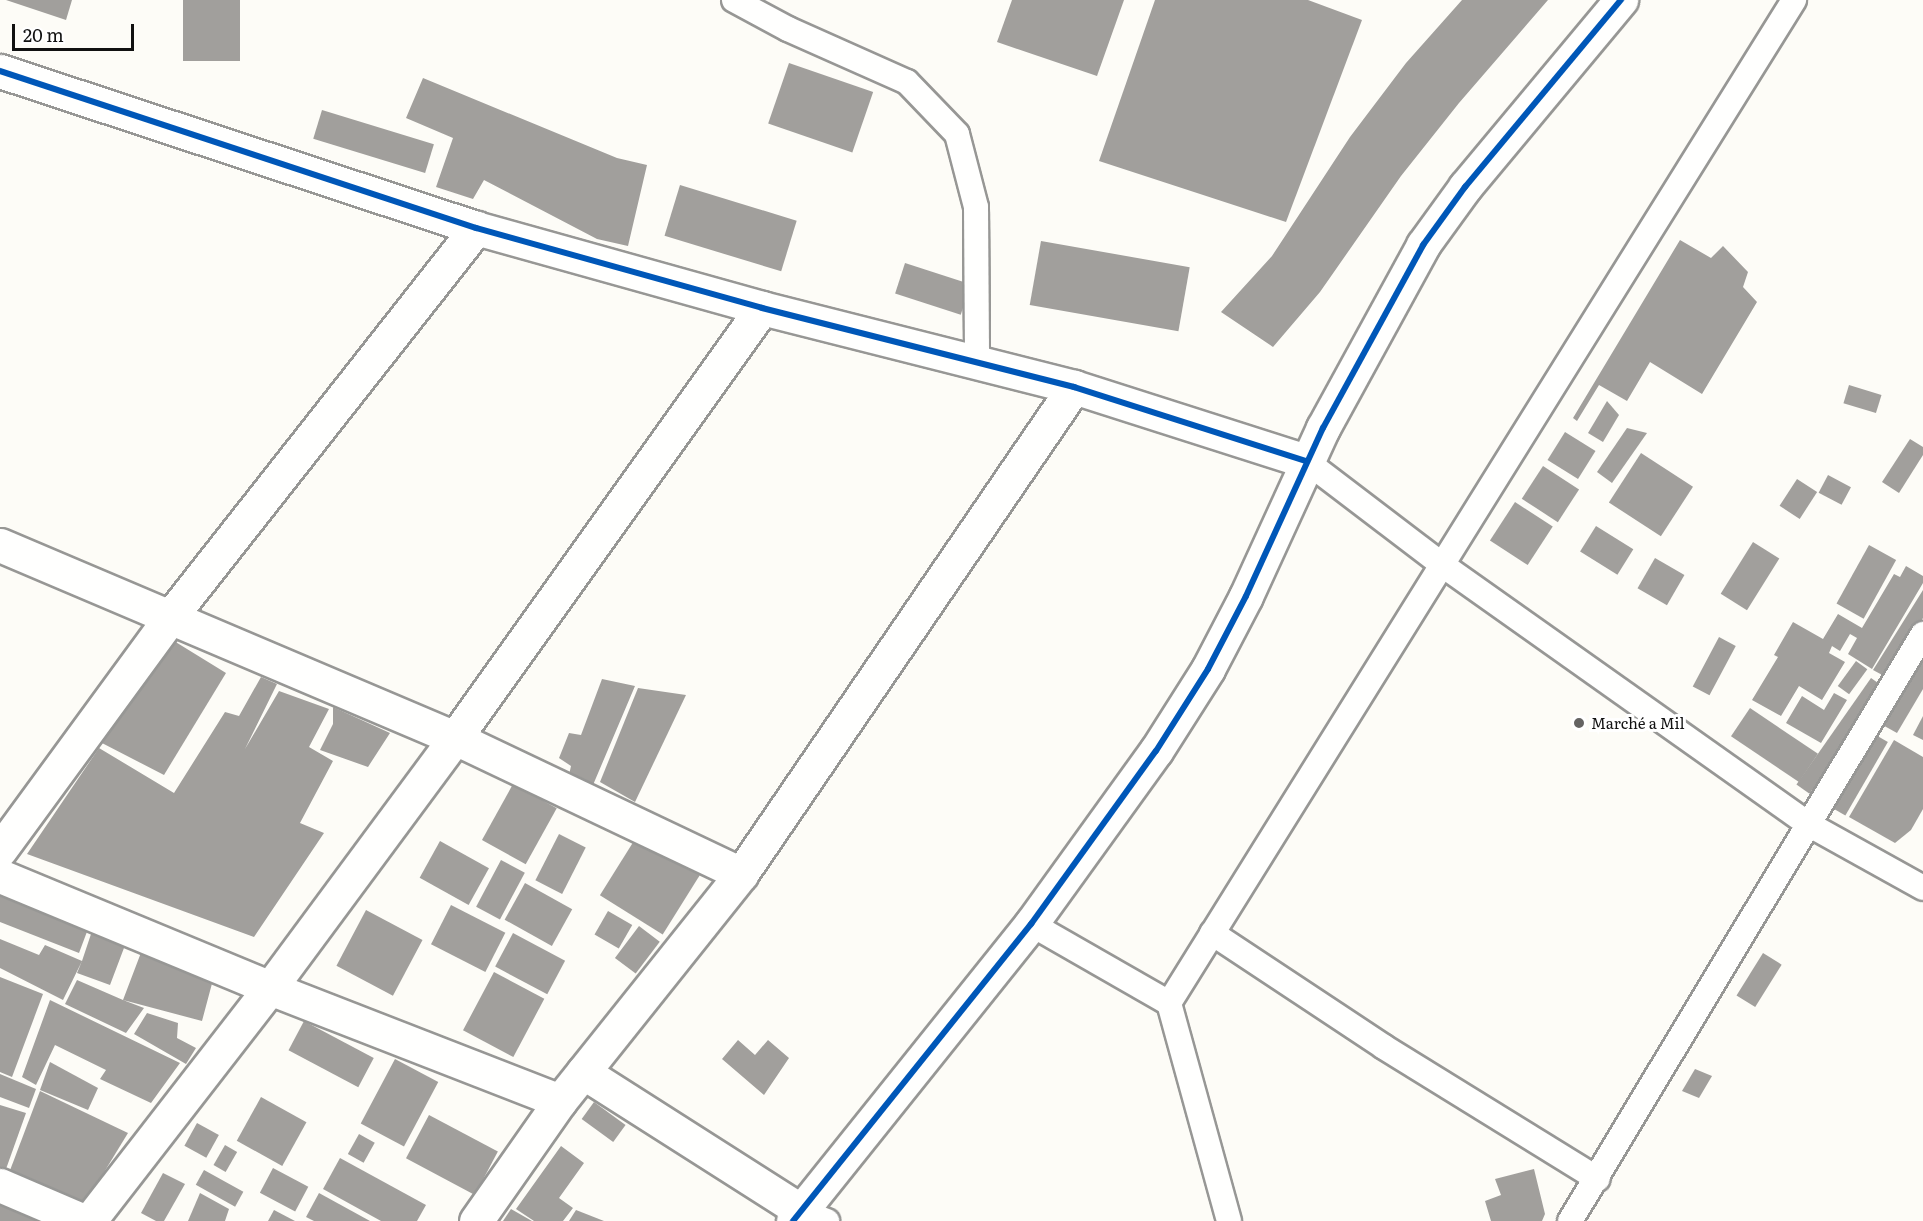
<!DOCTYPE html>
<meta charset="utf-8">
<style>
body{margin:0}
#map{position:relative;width:1923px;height:1221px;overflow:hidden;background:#fdfcf7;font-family:Literata,serif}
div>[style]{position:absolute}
.building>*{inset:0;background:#a19f9c;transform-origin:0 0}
.roads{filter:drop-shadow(2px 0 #979795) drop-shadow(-2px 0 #979795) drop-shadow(0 2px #979795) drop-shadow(0 -2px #979795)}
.service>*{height:24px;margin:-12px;padding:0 12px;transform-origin:12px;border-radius:12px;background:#fffffe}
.minor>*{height:33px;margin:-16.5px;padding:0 16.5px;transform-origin:16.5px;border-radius:16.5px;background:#fffffe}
.tertiary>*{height:33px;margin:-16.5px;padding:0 16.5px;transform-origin:16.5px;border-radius:16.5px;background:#fffffe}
.cycleway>*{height:6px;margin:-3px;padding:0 3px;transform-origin:3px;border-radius:3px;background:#0057b8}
.dots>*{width:16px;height:16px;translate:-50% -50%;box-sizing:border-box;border:3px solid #fff;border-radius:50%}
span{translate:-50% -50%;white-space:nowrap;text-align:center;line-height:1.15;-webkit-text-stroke:6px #fff;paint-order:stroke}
.poi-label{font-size:15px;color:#111}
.left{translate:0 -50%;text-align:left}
.scale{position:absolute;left:12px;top:24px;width:122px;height:27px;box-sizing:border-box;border:3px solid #111;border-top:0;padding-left:8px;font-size:18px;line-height:21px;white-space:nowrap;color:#111;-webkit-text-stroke:4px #fff;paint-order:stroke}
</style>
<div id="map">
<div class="building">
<i style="clip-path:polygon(6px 0,72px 0,66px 20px)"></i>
<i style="left:183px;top:0;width:57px;height:61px"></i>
<i style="clip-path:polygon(1012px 0,1124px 0,1097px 76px,997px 42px)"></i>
<i style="clip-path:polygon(1155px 0,1308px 0,1362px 20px,1286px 222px,1099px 161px)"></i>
<i style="clip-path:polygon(1462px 0,1548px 0,1459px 103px,1401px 176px,1320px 292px,1273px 347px,1221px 312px,1272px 256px,1350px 137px,1406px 63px)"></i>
<i style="left:789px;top:63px;width:89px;height:64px;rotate:19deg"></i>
<i style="clip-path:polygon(423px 78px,617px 158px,647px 165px,628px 246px,597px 239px,484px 180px,473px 199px,436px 187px,453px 138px,406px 118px)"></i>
<i style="left:322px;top:110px;width:117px;height:30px;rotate:17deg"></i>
<i style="left:680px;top:185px;width:122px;height:53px;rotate:17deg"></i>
<i style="clip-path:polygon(1680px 240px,1711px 258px,1723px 246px,1748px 272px,1743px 287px,1757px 302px,1702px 394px,1650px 362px,1627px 401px,1599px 385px,1577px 421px,1573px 418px)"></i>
<i style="left:1041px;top:241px;width:151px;height:65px;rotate:10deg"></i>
<i style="left:905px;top:263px;width:69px;height:32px;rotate:18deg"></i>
<i style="left:1849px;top:385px;width:34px;height:19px;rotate:17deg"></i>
<i style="clip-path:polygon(1607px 401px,1619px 415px,1603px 442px,1588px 433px)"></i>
<i style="clip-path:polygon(1627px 428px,1647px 433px,1612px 483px,1597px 472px)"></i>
<i style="left:1565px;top:432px;width:36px;height:33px;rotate:32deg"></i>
<i style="clip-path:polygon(1910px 439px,1923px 447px,1923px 455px,1899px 493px,1882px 482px)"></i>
<i style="left:1641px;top:453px;width:62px;height:59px;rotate:33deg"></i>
<i style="left:1543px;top:466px;width:43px;height:39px;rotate:33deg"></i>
<i style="left:1828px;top:475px;width:26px;height:20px;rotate:28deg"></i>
<i style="left:1797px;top:479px;width:24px;height:32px;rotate:33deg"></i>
<i style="left:1515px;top:502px;width:45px;height:46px;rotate:33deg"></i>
<i style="left:1596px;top:526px;width:44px;height:30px;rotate:32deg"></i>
<i style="left:1753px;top:542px;width:31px;height:61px;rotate:32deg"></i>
<i style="left:1869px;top:545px;width:31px;height:67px;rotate:29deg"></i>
<i style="left:1655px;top:558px;width:34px;height:35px;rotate:30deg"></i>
<i style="clip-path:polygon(1906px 566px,1923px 576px,1923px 583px,1872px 669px,1848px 654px,1857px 638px,1850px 634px,1840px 651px,1832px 646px,1829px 653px,1845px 662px,1822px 700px,1799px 686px,1781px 716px,1752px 700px,1778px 657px,1774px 655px,1793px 622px,1823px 639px,1838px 614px,1862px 628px,1894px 574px,1900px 577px)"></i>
<i style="clip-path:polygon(1923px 590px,1923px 618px,1886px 677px,1873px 670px)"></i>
<i style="left:1719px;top:637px;width:19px;height:56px;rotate:28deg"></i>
<i style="clip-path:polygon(174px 641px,226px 673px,164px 775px,100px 742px)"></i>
<i style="clip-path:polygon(1923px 649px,1923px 689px,1897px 733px,1879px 723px)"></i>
<i style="left:1856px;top:661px;width:14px;height:31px;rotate:36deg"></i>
<i style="clip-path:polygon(261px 677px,277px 684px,245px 749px,279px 691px,329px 709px,309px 747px,333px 761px,300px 823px,324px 833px,254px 937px,27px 854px,99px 748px,174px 793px,225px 712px,239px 716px)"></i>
<i style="left:1871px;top:678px;width:16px;height:130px;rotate:35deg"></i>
<i style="clip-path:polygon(602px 679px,635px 686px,593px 785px,569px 775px,571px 766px,559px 758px,569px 733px,581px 735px)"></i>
<i style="clip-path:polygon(638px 688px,686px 695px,635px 802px,600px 782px)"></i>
<i style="clip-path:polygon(1834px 693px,1847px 700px,1821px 743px,1786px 723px,1802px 696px,1824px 710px)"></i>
<i style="clip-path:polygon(333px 707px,390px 733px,368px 767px,320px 750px,333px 724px)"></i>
<i style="left:1750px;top:708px;width:82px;height:34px;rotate:34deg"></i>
<i style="clip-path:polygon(1923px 716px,1923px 740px,1913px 735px)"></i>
<i style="left:1874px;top:734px;width:16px;height:85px;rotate:30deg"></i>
<i style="clip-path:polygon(1894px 740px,1923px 757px,1923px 809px,1911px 830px,1895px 843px,1849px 817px)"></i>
<i style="left:513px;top:784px;width:50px;height:64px;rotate:29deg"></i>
<i style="left:559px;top:834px;width:30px;height:52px;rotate:27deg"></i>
<i style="left:637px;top:836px;width:74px;height:70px;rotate:32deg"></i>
<i style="left:440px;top:841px;width:56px;height:42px;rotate:29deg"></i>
<i style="left:501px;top:860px;width:27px;height:53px;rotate:28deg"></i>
<i style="left:525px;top:883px;width:54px;height:42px;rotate:29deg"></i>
<i style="clip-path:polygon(0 889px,88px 929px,79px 953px,0 922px)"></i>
<i style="left:451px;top:905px;width:61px;height:44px;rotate:27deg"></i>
<i style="left:366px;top:910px;width:64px;height:63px;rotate:28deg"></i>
<i style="left:608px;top:911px;width:28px;height:27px;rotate:30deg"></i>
<i style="left:639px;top:926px;width:26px;height:40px;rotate:37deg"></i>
<i style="clip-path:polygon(93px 928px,127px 940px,110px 985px,77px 973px,82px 961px,63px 1000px,0 968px,0 939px,39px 955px,45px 945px,82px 961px)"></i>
<i style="left:513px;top:933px;width:59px;height:38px;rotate:28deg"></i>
<i style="clip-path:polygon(142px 950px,214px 976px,202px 1021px,123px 1000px,144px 1008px,126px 1033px,65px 1004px,77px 980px,123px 1000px)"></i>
<i style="left:1763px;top:953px;width:22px;height:50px;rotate:32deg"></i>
<i style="left:494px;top:972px;width:57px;height:66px;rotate:28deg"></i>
<i style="clip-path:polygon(0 977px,43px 994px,12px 1077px,0 1072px)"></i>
<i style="clip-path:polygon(50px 1000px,180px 1063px,151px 1103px,100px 1079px,106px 1070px,55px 1045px,36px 1085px,22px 1077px)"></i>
<i style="clip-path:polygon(147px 1013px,178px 1023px,177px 1038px,196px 1048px,186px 1064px,134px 1034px)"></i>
<i style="left:304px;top:1021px;width:79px;height:33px;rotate:28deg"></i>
<i style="clip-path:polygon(738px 1040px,755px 1055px,768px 1040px,789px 1058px,764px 1095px,722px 1059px)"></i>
<i style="left:395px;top:1059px;width:49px;height:73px;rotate:28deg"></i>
<i style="clip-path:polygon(50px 1062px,98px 1088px,88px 1110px,40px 1090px)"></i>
<i style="clip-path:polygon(1695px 1069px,1712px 1076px,1699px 1098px,1682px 1091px)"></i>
<i style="clip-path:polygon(0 1074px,36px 1089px,29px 1108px,0 1097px)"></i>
<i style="clip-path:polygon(40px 1091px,128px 1133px,84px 1205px,9px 1173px)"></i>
<i style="left:261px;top:1097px;width:52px;height:50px;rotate:29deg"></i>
<i style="left:594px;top:1102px;width:39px;height:21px;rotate:36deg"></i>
<i style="clip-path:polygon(0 1105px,26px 1113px,6px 1169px,0 1167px)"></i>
<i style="left:429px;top:1115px;width:78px;height:49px;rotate:28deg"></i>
<i style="left:197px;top:1123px;width:25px;height:26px;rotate:29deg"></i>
<i style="left:359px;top:1134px;width:18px;height:23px;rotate:29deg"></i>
<i style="left:225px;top:1145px;width:14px;height:23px;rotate:30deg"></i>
<i style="clip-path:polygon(561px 1146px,584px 1163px,559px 1198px,573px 1208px,563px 1221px,534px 1221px,516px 1209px)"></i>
<i style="clip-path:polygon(340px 1158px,426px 1205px,417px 1221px,381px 1221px,323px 1189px)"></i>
<i style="left:273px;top:1168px;width:40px;height:28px;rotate:28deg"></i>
<i style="clip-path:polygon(1534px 1169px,1545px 1214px,1542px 1221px,1491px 1221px,1485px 1201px,1501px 1195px,1495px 1179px)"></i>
<i style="left:204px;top:1170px;width:45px;height:17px;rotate:29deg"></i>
<i style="clip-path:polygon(163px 1173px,185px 1184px,164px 1221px,156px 1221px,141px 1213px)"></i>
<i style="clip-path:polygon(200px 1193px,229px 1209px,225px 1221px,188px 1221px)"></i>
<i style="clip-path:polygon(319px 1193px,370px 1221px,314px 1221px,306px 1217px)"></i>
<i style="clip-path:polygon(0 1198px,46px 1221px,0 1221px)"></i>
<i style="clip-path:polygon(511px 1209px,532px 1221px,503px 1221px)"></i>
<i style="clip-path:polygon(274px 1210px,295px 1221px,268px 1221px)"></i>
<i style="clip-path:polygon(576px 1210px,604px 1221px,569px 1221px)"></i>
</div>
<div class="roads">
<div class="service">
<i style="left:734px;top:0;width:61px;rotate:28.2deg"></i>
<i style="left:788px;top:29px;width:130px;rotate:24deg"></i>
<i style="left:907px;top:82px;width:72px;rotate:46.1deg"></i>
<i style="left:957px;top:134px;width:75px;rotate:75.4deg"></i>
<i style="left:976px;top:207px;width:154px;rotate:89.6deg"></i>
<i style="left:1306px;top:461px;width:170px;rotate:37.3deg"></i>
<i style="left:1441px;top:564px;width:452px;rotate:35.3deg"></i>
<i style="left:1810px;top:825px;width:129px;rotate:29.1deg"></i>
<i style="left:1031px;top:924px;width:159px;rotate:29.8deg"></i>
<i style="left:1169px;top:1003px;width:226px;rotate:74.6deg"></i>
<i style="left:1212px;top:933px;width:206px;rotate:33.5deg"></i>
<i style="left:1384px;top:1047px;width:251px;rotate:31.7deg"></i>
<i style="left:1169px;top:1003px;width:1182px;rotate:-58.07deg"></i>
<i style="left:801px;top:1211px;width:28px;rotate:21deg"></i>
<i style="left:1570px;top:1221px;width:685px;rotate:-58.98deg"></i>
</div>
<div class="minor">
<i style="left:0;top:71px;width:501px;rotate:18.25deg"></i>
<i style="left:476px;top:228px;width:297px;rotate:15.6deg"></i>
<i style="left:762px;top:308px;width:322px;rotate:14.2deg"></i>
<i style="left:1074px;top:387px;width:244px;rotate:17.7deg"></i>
<i style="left:0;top:545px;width:494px;rotate:23deg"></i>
<i style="left:455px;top:738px;width:317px;rotate:25.4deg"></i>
<i style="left:0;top:850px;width:290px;rotate:-53.8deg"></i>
<i style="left:171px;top:616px;width:494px;rotate:-51.8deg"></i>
<i style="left:0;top:876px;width:292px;rotate:22.5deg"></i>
<i style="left:270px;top:988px;width:311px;rotate:21.3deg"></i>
<i style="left:583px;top:1072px;width:259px;rotate:32.5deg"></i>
<i style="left:0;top:1185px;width:91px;rotate:23.2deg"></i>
<i style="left:89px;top:1221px;width:295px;rotate:-52.2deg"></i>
<i style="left:270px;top:988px;width:311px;rotate:-53.5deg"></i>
<i style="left:455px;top:738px;width:528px;rotate:-54.47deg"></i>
<i style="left:476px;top:1221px;width:146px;rotate:-55deg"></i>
<i style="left:560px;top:1101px;width:290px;rotate:-51.4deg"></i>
<i style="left:741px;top:874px;width:590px;rotate:-55.64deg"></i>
</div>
<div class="tertiary">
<i style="left:793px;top:1221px;width:381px;rotate:-51.3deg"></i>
<i style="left:1031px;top:924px;width:213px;rotate:-54.2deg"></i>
<i style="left:1156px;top:751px;width:97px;rotate:-57.6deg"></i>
<i style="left:1208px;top:669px;width:82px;rotate:-62.5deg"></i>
<i style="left:1246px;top:596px;width:185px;rotate:-65.4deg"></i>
<i style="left:1323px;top:428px;width:209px;rotate:-61.3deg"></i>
<i style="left:1423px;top:245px;width:72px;rotate:-54.1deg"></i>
<i style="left:1465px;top:187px;width:244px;rotate:-50.2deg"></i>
</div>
</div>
<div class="cycleway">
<i style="left:0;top:71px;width:501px;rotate:18.25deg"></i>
<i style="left:476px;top:228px;width:297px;rotate:15.6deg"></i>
<i style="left:762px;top:308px;width:322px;rotate:14.2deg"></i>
<i style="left:1074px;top:387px;width:244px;rotate:17.7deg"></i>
<i style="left:793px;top:1221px;width:381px;rotate:-51.3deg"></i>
<i style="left:1031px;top:924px;width:213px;rotate:-54.2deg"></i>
<i style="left:1156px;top:751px;width:97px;rotate:-57.6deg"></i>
<i style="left:1208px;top:669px;width:82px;rotate:-62.5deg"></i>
<i style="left:1246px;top:596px;width:185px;rotate:-65.4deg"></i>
<i style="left:1323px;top:428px;width:209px;rotate:-61.3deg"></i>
<i style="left:1423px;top:245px;width:72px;rotate:-54.1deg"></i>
<i style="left:1465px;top:187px;width:244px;rotate:-50.2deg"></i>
</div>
<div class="dots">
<i style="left:1579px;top:723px;background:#646362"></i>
</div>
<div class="poi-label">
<span class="left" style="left:1591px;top:723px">Marché a Mil</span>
</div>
<div class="scale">20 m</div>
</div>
